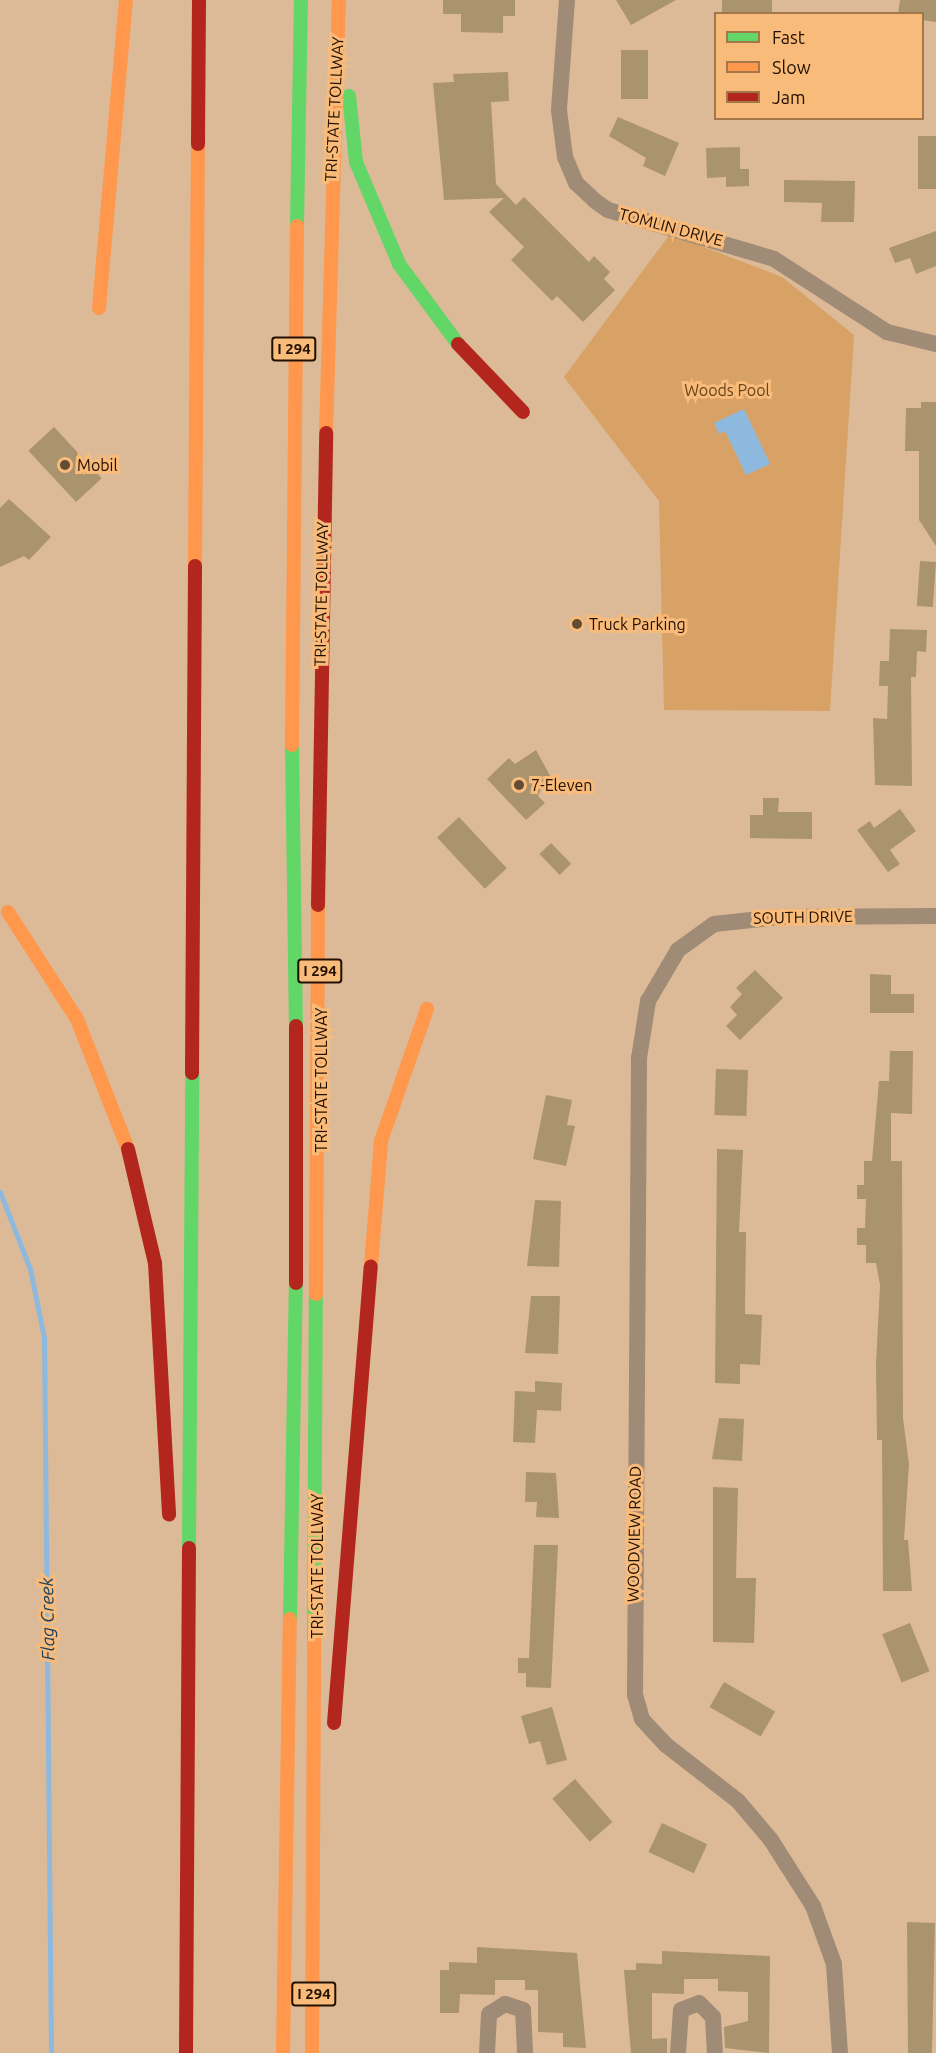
<!DOCTYPE html>
<style>
body{margin:0}
#map{position:relative;width:936px;height:2053px;overflow:hidden;background:#dcba97;font-family:Ubuntu,sans-serif}
div>[style]{position:absolute}
.green>*{inset:0;background:#d8a165}
.water>*{inset:0;background:#8eb9de}
.stream>*{height:5px;margin:-2.5px;padding:0 2.5px;transform-origin:2.5px;border-radius:2.5px;background:#8eb9de}
.building>*{inset:0;background:#aa936f;transform-origin:0 0}
.street>*{height:16px;margin:-8px;padding:0 8px;transform-origin:8px;border-radius:8px;background:#a08b76}
.fast>*{height:14px;margin:-7px;padding:0 7px;transform-origin:7px;border-radius:7px;background:#63d668}
.slow>*{height:14px;margin:-7px;padding:0 7px;transform-origin:7px;border-radius:7px;background:#ff974d}
.jam>*{height:14px;margin:-7px;padding:0 7px;transform-origin:7px;border-radius:7px;background:#b3261e}
.dots>*{width:16px;height:16px;translate:-50% -50%;box-sizing:border-box;border:3px solid #f9bb7a;border-radius:50%}
span{translate:-50% -50%;white-space:nowrap;text-align:center;line-height:1.15;-webkit-text-stroke:6px #f9bb7a;paint-order:stroke}
.shield-label span{padding:2px 4px;background:#f9bb7a;border:2px solid;border-radius:4px;-webkit-text-stroke-width:0}
.shield-label{font-size:15px;color:#221000;font-weight:700}
.street-label{font-size:16px;color:#221000}
.park-label{font-size:16px;color:#69451e}
.poi-label{font-size:16px;color:#221000}
.left{translate:0 -50%;text-align:left}
.water-label{font-size:18px;color:#194263;font-style:italic}
.legend{position:absolute;left:714px;top:12px;width:210px;height:108px;box-sizing:border-box;background:#f9bb7a;border:2px solid #a37749;margin:0;padding:8px 10px;list-style:none;font-size:18px;color:#221000}
.legend li{display:flex;align-items:center;gap:12px;height:30px}
.legend b{width:30px;border:2px solid #a37749}
</style>
<div id="map">
<div class="green">
<i style="clip-path:polygon(670px 234px,782px 277px,854px 335px,830px 711px,664px 710px,659px 501px,564px 377px)"></i>
</div>
<div class="water">
<i style="clip-path:polygon(744px 409px,770px 464px,746px 475px,725px 431px,719px 434px,714px 423px)"></i>
</div>
<div class="stream">
<i style="left:0;top:1192px;width:83px;rotate:68.7deg"></i>
<i style="left:30px;top:1269px;width:70px;rotate:78.5deg"></i>
<i style="left:44px;top:1338px;width:715px;rotate:89.44deg"></i>
</div>
<div class="building">
<i style="clip-path:polygon(443px 0,515px 0,515px 16px,503px 16px,503px 33px,461px 32px,461px 14px,443px 14px)"></i>
<i style="clip-path:polygon(616px 0,676px 0,631px 25px)"></i>
<i style="left:722px;top:0;width:50px;height:14px"></i>
<i style="clip-path:polygon(900px 0,936px 0,936px 22px,922px 20px,922px 14px,898px 14px)"></i>
<i style="left:621px;top:50px;width:27px;height:49px"></i>
<i style="clip-path:polygon(508px 72px,509px 101px,491px 102px,496px 184px,516px 205px,524px 197px,589px 262px,594px 256px,610px 272px,604px 279px,615px 290px,583px 322px,557px 296px,552px 301px,511px 260px,524px 247px,489px 212px,504px 198px,444px 200px,433px 83px,454px 82px,453px 74px)"></i>
<i style="clip-path:polygon(618px 117px,679px 143px,665px 176px,643px 166px,646px 158px,609px 136px)"></i>
<i style="left:918px;top:136px;width:18px;height:53px"></i>
<i style="clip-path:polygon(740px 147px,740px 169px,749px 169px,749px 186px,726px 187px,726px 177px,707px 178px,706px 148px)"></i>
<i style="clip-path:polygon(784px 180px,855px 181px,854px 222px,821px 222px,822px 203px,784px 202px)"></i>
<i style="clip-path:polygon(936px 231px,936px 266px,916px 274px,910px 258px,895px 263px,889px 248px)"></i>
<i style="clip-path:polygon(921px 402px,936px 402px,936px 546px,919px 520px,919px 451px,905px 451px,906px 408px,921px 408px)"></i>
<i style="left:54px;top:427px;width:70px;height:35px;rotate:47deg"></i>
<i style="clip-path:polygon(9px 499px,51px 537px,29px 560px,24px 556px,0 567px,0 508px)"></i>
<i style="left:920px;top:561px;width:16px;height:45px;rotate:4deg"></i>
<i style="clip-path:polygon(890px 629px,927px 630px,926px 652px,917px 651px,916px 677px,911px 677px,912px 786px,875px 785px,873px 718px,887px 719px,888px 686px,879px 686px,880px 661px,889px 661px)"></i>
<i style="clip-path:polygon(536px 750px,553px 781px,542px 787px,538px 796px,545px 803px,526px 820px,487px 779px,509px 758px,515px 764px)"></i>
<i style="clip-path:polygon(763px 798px,779px 798px,778px 812px,812px 812px,812px 839px,750px 838px,750px 815px,763px 815px)"></i>
<i style="clip-path:polygon(900px 809px,916px 831px,890px 850px,900px 864px,888px 872px,857px 830px,870px 821px,874px 828px)"></i>
<i style="left:459px;top:817px;width:70px;height:30px;rotate:47deg"></i>
<i style="left:551px;top:843px;width:29px;height:16px;rotate:46deg"></i>
<i style="clip-path:polygon(755px 970px,783px 998px,740px 1040px,726px 1026px,737px 1015px,730px 1007px,742px 994px,736px 988px)"></i>
<i style="clip-path:polygon(870px 974px,891px 975px,891px 994px,914px 994px,914px 1013px,870px 1013px)"></i>
<i style="clip-path:polygon(890px 1051px,913px 1051px,912px 1114px,891px 1113px,891px 1161px,902px 1161px,903px 1418px,909px 1464px,904px 1540px,908px 1540px,912px 1591px,883px 1591px,882px 1440px,877px 1440px,876px 1364px,880px 1285px,876px 1263px,866px 1263px,866px 1245px,857px 1245px,857px 1228px,865px 1228px,866px 1199px,857px 1199px,857px 1185px,864px 1185px,864px 1161px,872px 1161px,879px 1081px,889px 1081px)"></i>
<i style="left:716px;top:1069px;width:32px;height:46px;rotate:2deg"></i>
<i style="clip-path:polygon(546px 1095px,572px 1100px,567px 1125px,575px 1126px,566px 1166px,533px 1159px)"></i>
<i style="clip-path:polygon(717px 1149px,743px 1150px,739px 1232px,746px 1232px,745px 1314px,762px 1315px,760px 1365px,740px 1364px,740px 1384px,715px 1383px)"></i>
<i style="clip-path:polygon(535px 1200px,561px 1201px,559px 1267px,527px 1266px)"></i>
<i style="clip-path:polygon(531px 1296px,560px 1296px,558px 1354px,525px 1353px)"></i>
<i style="clip-path:polygon(535px 1381px,562px 1383px,561px 1411px,537px 1410px,535px 1443px,513px 1442px,515px 1391px,535px 1392px)"></i>
<i style="clip-path:polygon(719px 1418px,744px 1419px,742px 1461px,712px 1459px)"></i>
<i style="clip-path:polygon(526px 1472px,556px 1473px,559px 1518px,536px 1517px,537px 1502px,525px 1502px)"></i>
<i style="clip-path:polygon(713px 1487px,738px 1488px,736px 1578px,756px 1578px,754px 1643px,713px 1642px)"></i>
<i style="clip-path:polygon(534px 1545px,558px 1545px,551px 1688px,526px 1687px,526px 1673px,518px 1673px,518px 1658px,529px 1658px)"></i>
<i style="left:910px;top:1623px;width:52px;height:30px;rotate:68deg"></i>
<i style="left:724px;top:1682px;width:59px;height:29px;rotate:30deg"></i>
<i style="clip-path:polygon(552px 1707px,567px 1760px,547px 1765px,540px 1741px,529px 1744px,521px 1716px)"></i>
<i style="left:575px;top:1779px;width:57px;height:30px;rotate:49deg"></i>
<i style="left:662px;top:1823px;width:50px;height:32px;rotate:25deg"></i>
<i style="clip-path:polygon(907px 1922px,935px 1923px,932px 2053px,908px 2053px)"></i>
<i style="clip-path:polygon(477px 1947px,577px 1953px,586px 2048px,563px 2047px,563px 2033px,538px 2032px,538px 1990px,525px 1990px,525px 1980px,495px 1980px,495px 1995px,460px 1994px,459px 2013px,440px 2013px,440px 1970px,449px 1970px,449px 1962px,477px 1963px)"></i>
<i style="clip-path:polygon(662px 1951px,770px 1956px,769px 2053px,725px 2048px,724px 2027px,748px 2021px,748px 1992px,718px 1991px,718px 1979px,684px 1979px,684px 1994px,652px 1993px,652px 2039px,667px 2038px,667px 2053px,631px 2053px,624px 1970px,636px 1970px,636px 1963px,662px 1964px)"></i>
</div>
<div class="street">
<i style="left:567px;top:0;width:110px;rotate:94.2deg"></i>
<i style="left:559px;top:110px;width:47px;rotate:82.7deg"></i>
<i style="left:565px;top:157px;width:28px;rotate:67deg"></i>
<i style="left:576px;top:183px;width:26px;rotate:43deg"></i>
<i style="left:595px;top:201px;width:16px;rotate:35deg"></i>
<i style="left:608px;top:210px;width:173px;rotate:16.4deg"></i>
<i style="left:774px;top:259px;width:135px;rotate:32.9deg"></i>
<i style="left:887px;top:332px;width:50px;rotate:13.8deg"></i>
<i style="left:487px;top:2053px;width:39px;rotate:-87deg"></i>
<i style="left:489px;top:2014px;width:19px;rotate:-32deg"></i>
<i style="left:505px;top:2004px;width:19px;rotate:18deg"></i>
<i style="left:523px;top:2010px;width:43px;rotate:87.3deg"></i>
<i style="left:678px;top:2053px;width:43px;rotate:-86deg"></i>
<i style="left:681px;top:2010px;width:19px;rotate:-21deg"></i>
<i style="left:699px;top:2003px;width:20px;rotate:45deg"></i>
<i style="left:713px;top:2017px;width:36px;rotate:87deg"></i>
<i style="left:840px;top:2053px;width:89px;rotate:-93.9deg"></i>
<i style="left:834px;top:1964px;width:62px;rotate:-109.9deg"></i>
<i style="left:813px;top:1906px;width:78px;rotate:-122.5deg"></i>
<i style="left:771px;top:1840px;width:51px;rotate:-130.2deg"></i>
<i style="left:738px;top:1801px;width:91px;rotate:-142.1deg"></i>
<i style="left:666px;top:1745px;width:35px;rotate:-133deg"></i>
<i style="left:642px;top:1719px;width:25px;rotate:-106deg"></i>
<i style="left:635px;top:1695px;width:637px;rotate:-89.64deg"></i>
<i style="left:639px;top:1058px;width:58px;rotate:-81deg"></i>
<i style="left:648px;top:1001px;width:59px;rotate:-59.5deg"></i>
<i style="left:678px;top:950px;width:44px;rotate:-35.8deg"></i>
<i style="left:714px;top:924px;width:65px;rotate:-6.1deg"></i>
<i style="left:779px;top:917px;width:157px;rotate:-0.4deg"></i>
</div>
<div class="fast">
<i style="left:349px;top:96px;width:66px;rotate:83.9deg"></i>
<i style="left:356px;top:162px;width:111px;rotate:67.1deg"></i>
<i style="left:399px;top:264px;width:99px;rotate:53.6deg"></i>
<i style="left:297px;top:226px;width:226px;rotate:-89deg"></i>
<i style="left:292px;top:745px;width:281px;rotate:89.2deg"></i>
<i style="left:189px;top:1548px;width:475px;rotate:-89.6deg"></i>
<i style="left:290px;top:1619px;width:336px;rotate:-89deg"></i>
<i style="left:314px;top:1639px;width:345px;rotate:-89.7deg"></i>
</div>
<div class="slow">
<i style="left:99px;top:308px;width:309px;rotate:-85deg"></i>
<i style="left:326px;top:433px;width:433px;rotate:-88.3deg"></i>
<i style="left:195px;top:566px;width:422px;rotate:-89.6deg"></i>
<i style="left:292px;top:745px;width:519px;rotate:-89.45deg"></i>
<i style="left:8px;top:912px;width:127px;rotate:57.2deg"></i>
<i style="left:77px;top:1019px;width:140px;rotate:68.6deg"></i>
<i style="left:371px;top:1266px;width:125px;rotate:-85.4deg"></i>
<i style="left:381px;top:1141px;width:140px;rotate:-70.8deg"></i>
<i style="left:316px;top:1294px;width:389px;rotate:-89.7deg"></i>
<i style="left:283px;top:2053px;width:434px;rotate:-89.1deg"></i>
<i style="left:312px;top:2053px;width:414px;rotate:-89.7deg"></i>
</div>
<div class="jam">
<i style="left:198px;top:144px;width:144px;rotate:-89.6deg"></i>
<i style="left:458px;top:344px;width:94px;rotate:46.3deg"></i>
<i style="left:318px;top:905px;width:472px;rotate:-89deg"></i>
<i style="left:296px;top:1026px;width:257px;rotate:90deg"></i>
<i style="left:192px;top:1073px;width:507px;rotate:-89.66deg"></i>
<i style="left:128px;top:1149px;width:117px;rotate:76.7deg"></i>
<i style="left:155px;top:1263px;width:252px;rotate:86.8deg"></i>
<i style="left:334px;top:1723px;width:458px;rotate:-85.4deg"></i>
<i style="left:186px;top:2053px;width:505px;rotate:-89.66deg"></i>
</div>
<div class="dots">
<i style="left:65px;top:465px;background:#634c35"></i>
<i style="left:577px;top:624px;background:#634c35"></i>
<i style="left:519px;top:785px;background:#634c35"></i>
</div>
<div class="shield-label">
<span style="left:294px;top:349px">I 294</span>
<span style="left:320px;top:971px">I 294</span>
<span style="left:314px;top:1994px">I 294</span>
</div>
<div class="street-label">
<span style="left:334px;top:109px;rotate:-87deg">TRI-STATE TOLLWAY</span>
<span style="left:671px;top:227px;rotate:15deg">TOMLIN DRIVE</span>
<span style="left:321px;top:594px;rotate:-89deg">TRI-STATE TOLLWAY</span>
<span style="left:803px;top:917px;rotate:-1deg">SOUTH DRIVE</span>
<span style="left:321px;top:1080px;rotate:-90deg">TRI-STATE TOLLWAY</span>
<span style="left:634px;top:1534px;rotate:-89deg">WOODVIEW ROAD</span>
<span style="left:317px;top:1566px;rotate:-90deg">TRI-STATE TOLLWAY</span>
</div>
<div class="park-label">
<span style="left:727px;top:390px">Woods Pool</span>
</div>
<div class="poi-label">
<span class="left" style="left:77px;top:465px">Mobil</span>
<span class="left" style="left:589px;top:624px">Truck Parking</span>
<span class="left" style="left:531px;top:785px">7-Eleven</span>
</div>
<div class="water-label">
<span style="left:47px;top:1619px;rotate:-91deg">Flag Creek</span>
</div>
<ul class="legend">
<li><b style="height:8px;background:#63d668"></b>Fast</li>
<li><b style="height:8px;background:#ff974d"></b>Slow</li>
<li><b style="height:8px;background:#b3261e"></b>Jam</li>
</ul>
</div>
